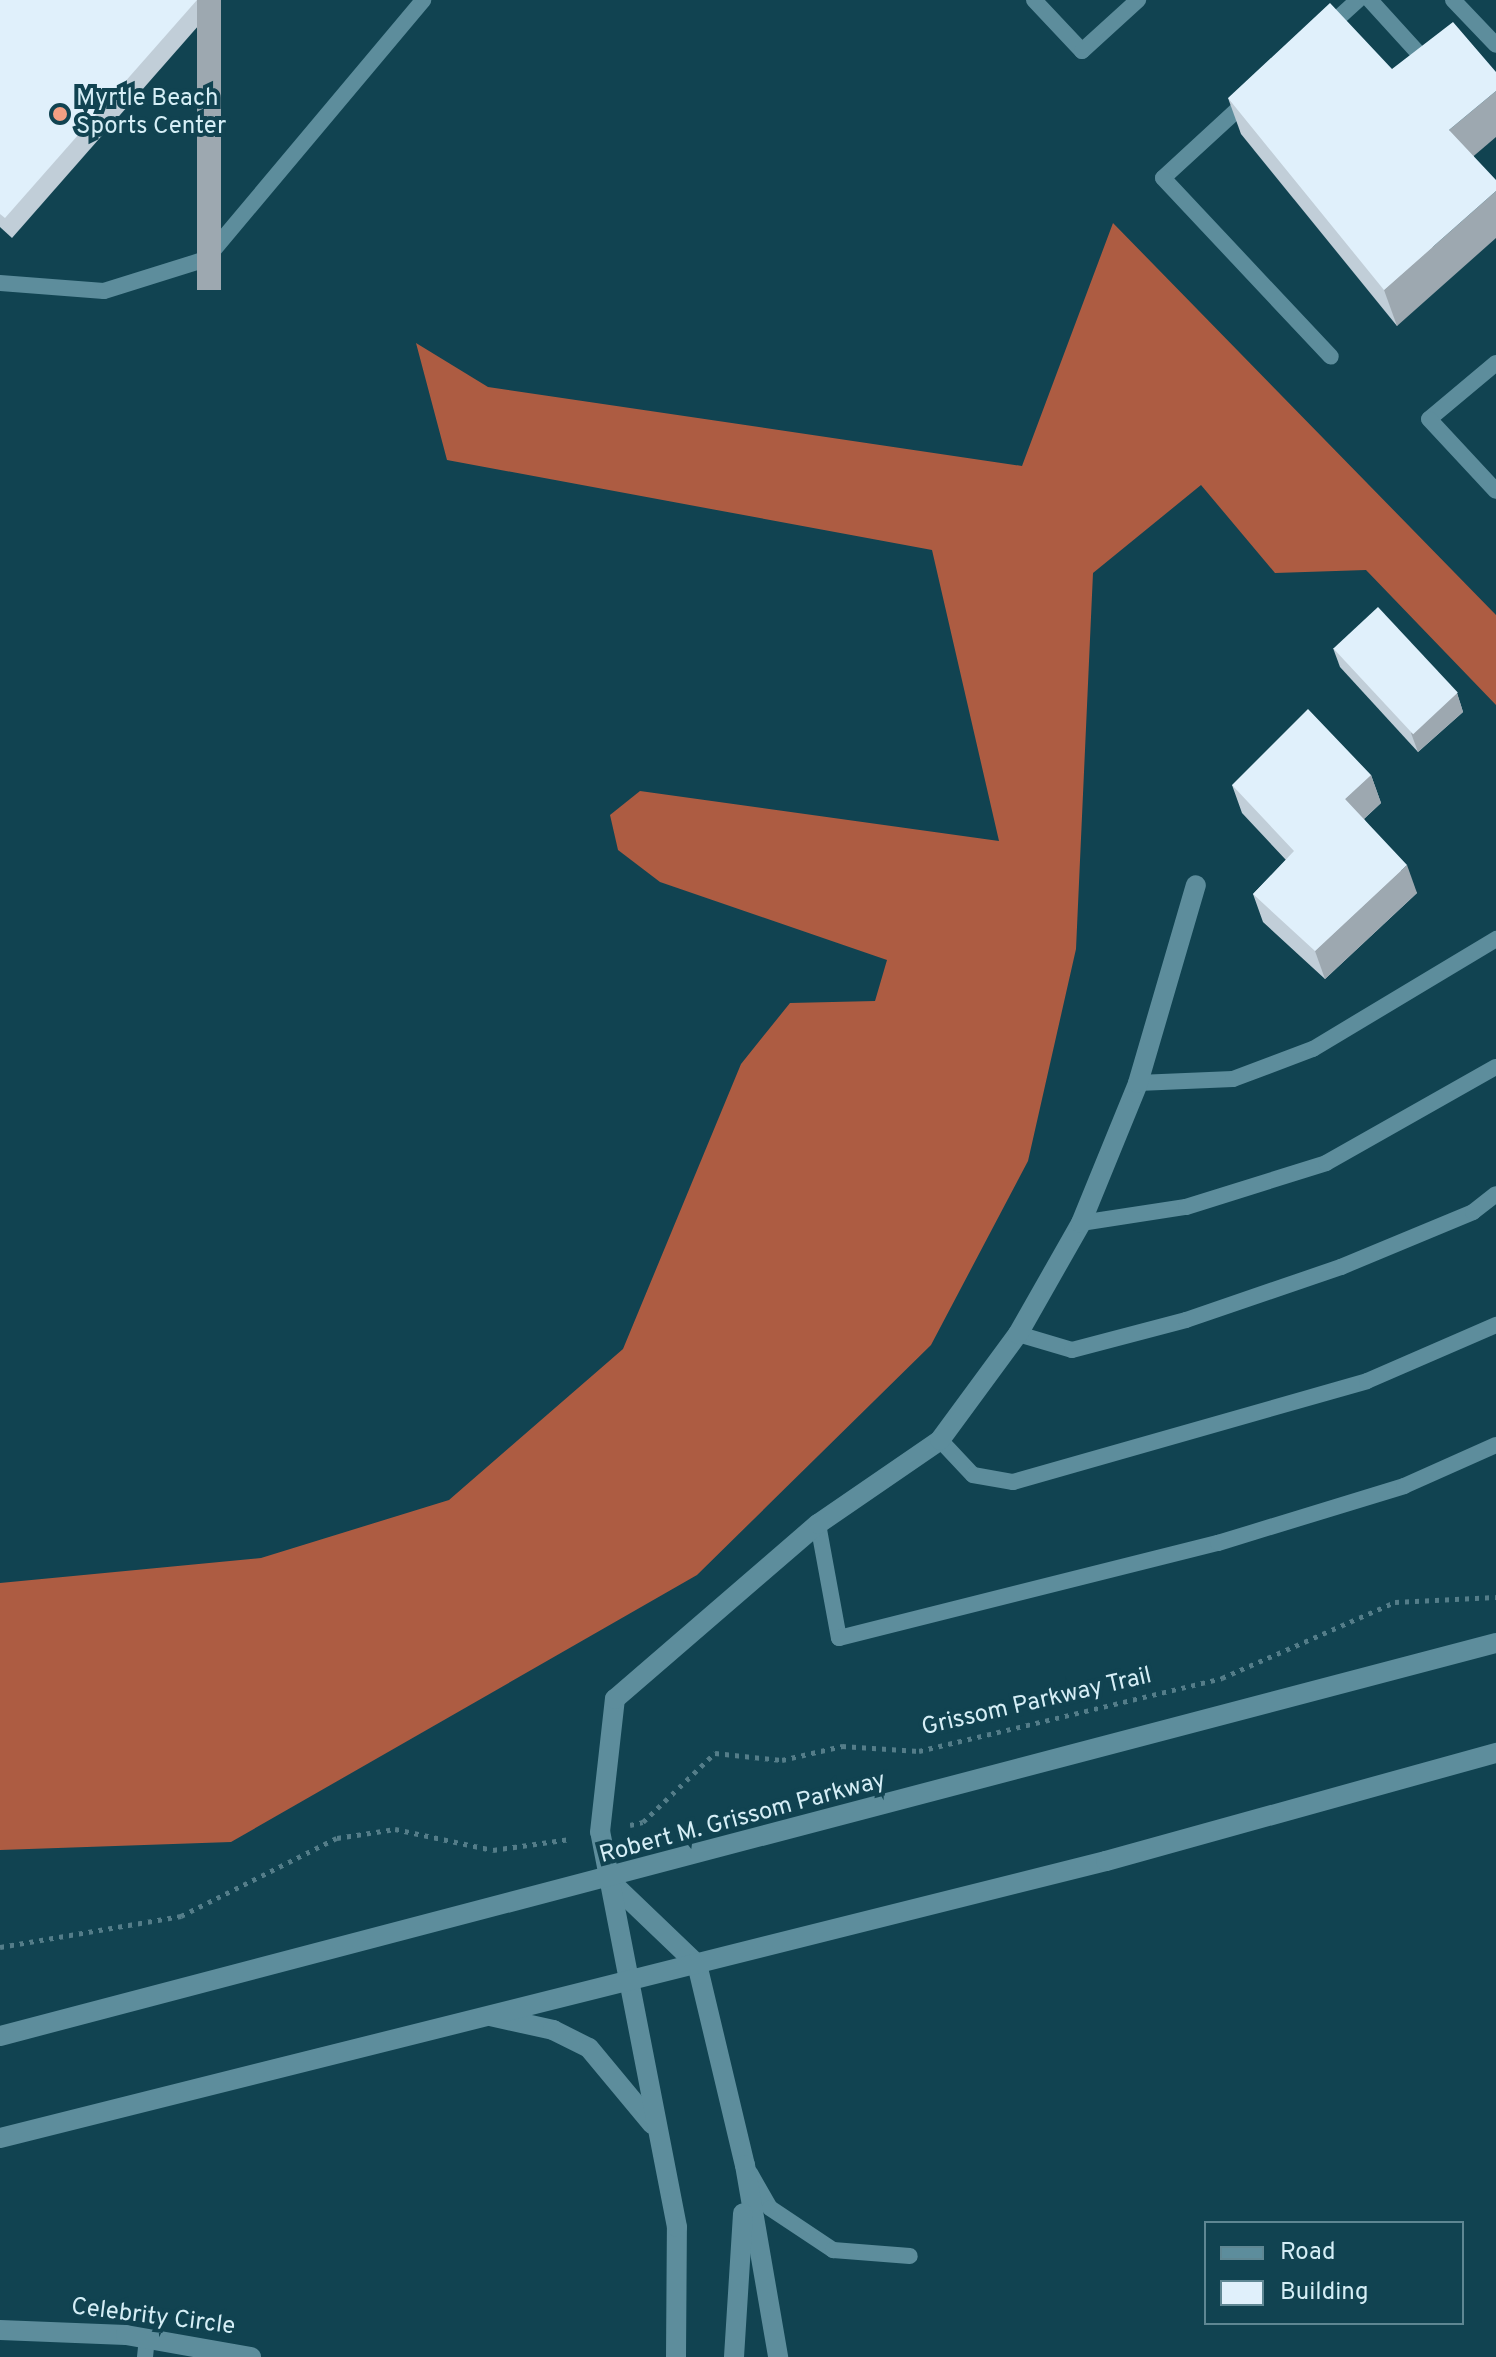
<!DOCTYPE html>
<style>
body{margin:0}
#map{position:relative;width:1496px;height:2357px;overflow:hidden;background:#114351;font-family:Overpass,sans-serif}
div>[style]{position:absolute}
.forest>*{inset:0;background:#ad5c42}
.path>*{height:5px;margin-top:-2.5px;transform-origin:0;background:repeating-linear-gradient(90deg,#547d89 0 4px,transparent 0 10px)}
.lane>*{height:16px;margin:-8px;padding:0 8px;transform-origin:8px;border-radius:8px;background:#5d8d9c}
.street>*{height:20px;margin:-10px;padding:0 10px;transform-origin:10px;border-radius:10px;background:#5d8d9c}
.secondary>*{height:20px;margin:-10px;padding:0 10px;transform-origin:10px;border-radius:10px;background:#5d8d9c}
.wall>*{inset:0;background:#c1ced8}
.shaded-wall>*{inset:0;background:#9da8b0;transform-origin:0 0}
.building>*{inset:0;background:#e0f0fb;transform-origin:0 0}
.dots>*{width:22px;height:22px;translate:-50% -50%;box-sizing:border-box;border:4px solid #114351;border-radius:50%}
span{translate:-50% -50%;white-space:nowrap;text-align:center;line-height:1.15;-webkit-text-stroke:8px #114351;paint-order:stroke}
.poi-label{font-size:24px;color:#d5eef6}
.left{translate:0 -50%;text-align:left}
.street-label{font-size:24px;color:#d5eef6}
.legend{position:absolute;left:1204px;top:2221px;width:260px;height:104px;box-sizing:border-box;background:#114351;border:2px solid #5f8793;margin:0;padding:10px 14px;list-style:none;font-size:24px;color:#d5eef6}
.legend li{display:flex;align-items:center;gap:16px;height:40px}
.legend b{width:40px;border:2px solid #5f8793}
</style>
<div id="map">
<div class="forest">
<i style="clip-path:polygon(1113px 223px,1496px 615px,1496px 705px,1366px 570px,1275px 573px,1201px 485px,1093px 573px,1076px 949px,1028px 1161px,931px 1345px,697px 1575px,231px 1842px,0 1850px,0 1583px,261px 1558px,449px 1500px,623px 1349px,741px 1064px,790px 1003px,875px 1001px,887px 960px,660px 882px,618px 850px,610px 815px,640px 791px,999px 841px,932px 550px,447px 460px,416px 343px,488px 387px,1022px 466px)"></i>
</div>
<div class="path">
<i style="left:630px;top:1825px;width:13px;rotate:-13deg"></i>
<i style="left:643px;top:1822px;width:100px;rotate:-43.8deg"></i>
<i style="left:715px;top:1753px;width:67px;rotate:6deg"></i>
<i style="left:782px;top:1760px;width:62px;rotate:-13.1deg"></i>
<i style="left:842px;top:1746px;width:77px;rotate:3.7deg"></i>
<i style="left:919px;top:1751px;width:312px;rotate:-13.5deg"></i>
<i style="left:1222px;top:1678px;width:189px;rotate:-23.7deg"></i>
<i style="left:1395px;top:1602px;width:101px;rotate:-2.8deg"></i>
<i style="left:0;top:1947px;width:184px;rotate:-9.7deg"></i>
<i style="left:181px;top:1916px;width:174px;rotate:-26.6deg"></i>
<i style="left:337px;top:1838px;width:59px;rotate:-8.8deg"></i>
<i style="left:395px;top:1829px;width:100px;rotate:12.1deg"></i>
<i style="left:493px;top:1850px;width:78px;rotate:-8.1deg"></i>
</div>
<div class="lane">
<i style="left:1034px;top:0;width:70px;rotate:46.7deg"></i>
<i style="left:1082px;top:51px;width:76px;rotate:-42.3deg"></i>
<i style="left:1370px;top:0;width:91px;rotate:47.7deg"></i>
<i style="left:1453px;top:0;width:62px;rotate:46.3deg"></i>
<i style="left:1326px;top:29px;width:43px;rotate:-42.2deg"></i>
<i style="left:1250px;top:98px;width:118px;rotate:137.4deg"></i>
<i style="left:1163px;top:178px;width:245px;rotate:46.8deg"></i>
<i style="left:0;top:283px;width:104px;rotate:4.4deg"></i>
<i style="left:104px;top:291px;width:107px;rotate:-17.4deg"></i>
<i style="left:206px;top:259px;width:338px;rotate:-50deg"></i>
<i style="left:1496px;top:363px;width:87px;rotate:140.1deg"></i>
<i style="left:1429px;top:419px;width:98px;rotate:47.1deg"></i>
<i style="left:1138px;top:1083px;width:95px;rotate:-2.4deg"></i>
<i style="left:1233px;top:1079px;width:85px;rotate:-20.6deg"></i>
<i style="left:1313px;top:1049px;width:214px;rotate:-31deg"></i>
<i style="left:1081px;top:1223px;width:106px;rotate:-8.7deg"></i>
<i style="left:1186px;top:1207px;width:147px;rotate:-17.4deg"></i>
<i style="left:1326px;top:1163px;width:195px;rotate:-29.5deg"></i>
<i style="left:1018px;top:1334px;width:56px;rotate:16.5deg"></i>
<i style="left:1072px;top:1350px;width:118px;rotate:-14.7deg"></i>
<i style="left:1186px;top:1320px;width:164px;rotate:-18.9deg"></i>
<i style="left:1341px;top:1267px;width:143px;rotate:-22.6deg"></i>
<i style="left:1473px;top:1212px;width:29px;rotate:-38deg"></i>
<i style="left:940px;top:1440px;width:48px;rotate:46.7deg"></i>
<i style="left:973px;top:1475px;width:41px;rotate:9.9deg"></i>
<i style="left:1013px;top:1482px;width:368px;rotate:-15.9deg"></i>
<i style="left:1367px;top:1381px;width:141px;rotate:-23.5deg"></i>
<i style="left:818px;top:1524px;width:116px;rotate:79.6deg"></i>
<i style="left:839px;top:1638px;width:391px;rotate:-14.1deg"></i>
<i style="left:1218px;top:1543px;width:195px;rotate:-17deg"></i>
<i style="left:1404px;top:1486px;width:101px;rotate:-24deg"></i>
<i style="left:750px;top:2173px;width:40px;rotate:60.3deg"></i>
<i style="left:770px;top:2208px;width:76px;rotate:33.7deg"></i>
<i style="left:833px;top:2250px;width:77px;rotate:4.5deg"></i>
<i style="left:145px;top:2357px;width:18px;rotate:-84deg"></i>
</div>
<div class="street">
<i style="left:610px;top:1881px;width:120px;rotate:43.7deg"></i>
<i style="left:697px;top:1964px;width:207px;rotate:76.6deg"></i>
<i style="left:745px;top:2165px;width:195px;rotate:80.2deg"></i>
<i style="left:490px;top:2016px;width:65px;rotate:12.5deg"></i>
<i style="left:553px;top:2030px;width:40px;rotate:26.6deg"></i>
<i style="left:589px;top:2048px;width:99px;rotate:50.3deg"></i>
<i style="left:0;top:2330px;width:126px;rotate:2.3deg"></i>
<i style="left:126px;top:2335px;width:127px;rotate:10deg"></i>
<i style="left:676px;top:2357px;width:130px;rotate:-89.6deg"></i>
<i style="left:677px;top:2227px;width:402px;rotate:-101deg"></i>
<i style="left:600px;top:1832px;width:134px;rotate:-83.6deg"></i>
<i style="left:615px;top:1699px;width:268px;rotate:-40.8deg"></i>
<i style="left:818px;top:1524px;width:148px;rotate:-34.5deg"></i>
<i style="left:940px;top:1440px;width:132px;rotate:-53.7deg"></i>
<i style="left:1018px;top:1334px;width:128px;rotate:-60.4deg"></i>
<i style="left:1081px;top:1223px;width:151px;rotate:-67.8deg"></i>
<i style="left:1138px;top:1083px;width:206px;rotate:-73.7deg"></i>
<i style="left:734px;top:2357px;width:144px;rotate:-86.4deg"></i>
</div>
<div class="secondary">
<i style="left:0;top:2036px;width:1547px;rotate:-14.72deg"></i>
<i style="left:0;top:2138px;width:1140px;rotate:-14.06deg"></i>
<i style="left:1106px;top:1861px;width:405px;rotate:-15.5deg"></i>
</div>
<div class="wall">
<i style="clip-path:polygon(0 0,221px 0,12px 238px,0 227px)"></i>
<i style="clip-path:polygon(1228px 98px,1474px 156px,1397px 326px,1241px 134px)"></i>
<i style="clip-path:polygon(1333px 648px,1457px 693px,1463px 712px,1418px 752px,1340px 667px)"></i>
<i style="clip-path:polygon(1371px 775px,1381px 803px,1364px 819px,1417px 893px,1325px 979px,1263px 922px,1253px 894px,1286px 860px,1242px 813px,1232px 785px)"></i>
</div>
<div class="shaded-wall">
<i style="left:197px;top:0;width:24px;height:290px"></i>
<i style="clip-path:polygon(1496px 91px,1496px 137px,1462px 166px,1449px 130px)"></i>
<i style="clip-path:polygon(1496px 191px,1496px 238px,1397px 326px,1384px 290px)"></i>
<i style="clip-path:polygon(1457px 693px,1463px 712px,1418px 752px,1411px 733px)"></i>
<i style="clip-path:polygon(1371px 775px,1381px 803px,1355px 827px,1345px 799px)"></i>
<i style="clip-path:polygon(1407px 865px,1417px 893px,1325px 979px,1315px 951px)"></i>
</div>
<div class="building">
<i style="clip-path:polygon(0 0,197px 0,5px 218px,0 214px)"></i>
<i style="clip-path:polygon(1330px 3px,1392px 69px,1453px 22px,1496px 72px,1496px 91px,1449px 130px,1496px 180px,1496px 191px,1384px 290px,1228px 98px)"></i>
<i style="left:1378px;top:607px;width:117px;height:61px;rotate:47deg"></i>
<i style="clip-path:polygon(1308px 709px,1371px 775px,1345px 799px,1407px 865px,1315px 951px,1253px 894px,1294px 851px,1232px 785px)"></i>
</div>
<div class="dots">
<i style="left:60px;top:114px;background:#f39f83"></i>
</div>
<div class="poi-label">
<span class="left" style="left:76px;top:114px">Myrtle Beach<br>Sports Center</span>
</div>
<div class="street-label">
<span style="left:1037px;top:1703px;rotate:-13deg">Grissom Parkway Trail</span>
<span style="left:743px;top:1819px;rotate:-15deg">Robert M. Grissom Parkway</span>
<span style="left:153px;top:2318px;rotate:7deg">Celebrity Circle</span>
</div>
<ul class="legend">
<li><b style="height:10px;background:#5d8d9c"></b>Road</li>
<li><b style="height:22px;background:#e0f0fb"></b>Building</li>
</ul>
</div>
